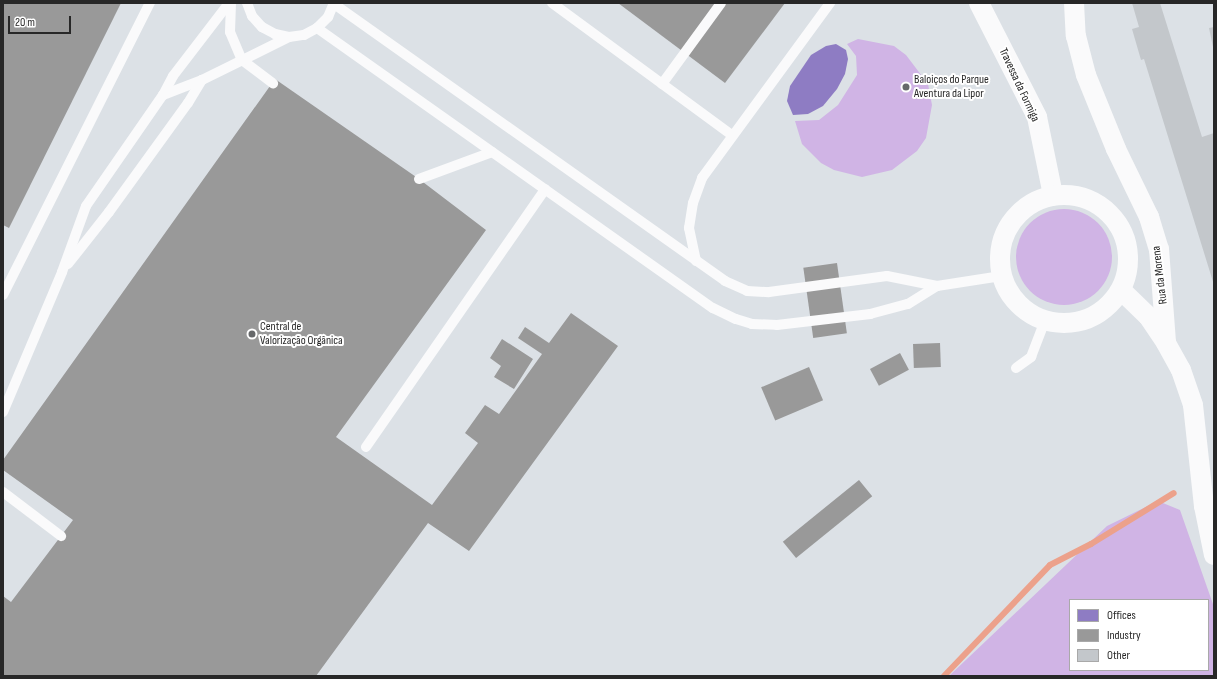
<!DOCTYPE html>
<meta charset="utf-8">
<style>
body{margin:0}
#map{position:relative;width:1217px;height:679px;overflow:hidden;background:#dce1e6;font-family:"Sofia Sans Condensed",sans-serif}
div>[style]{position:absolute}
.green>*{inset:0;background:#d0b4e5}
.round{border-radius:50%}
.offices>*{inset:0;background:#8e7cc3}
.industry>*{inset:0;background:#999;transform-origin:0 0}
.stream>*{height:6px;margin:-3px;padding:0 3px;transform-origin:3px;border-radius:3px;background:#eca18b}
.building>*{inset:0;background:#c3c7cb}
.lane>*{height:10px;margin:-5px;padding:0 5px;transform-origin:5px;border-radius:5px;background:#fafafb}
.street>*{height:20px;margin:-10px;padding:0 10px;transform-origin:10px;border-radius:10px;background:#fafafb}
.street>.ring{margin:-10px;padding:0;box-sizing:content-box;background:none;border:20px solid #fafafb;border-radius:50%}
.dots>*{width:11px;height:11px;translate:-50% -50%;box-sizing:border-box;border:2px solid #fff;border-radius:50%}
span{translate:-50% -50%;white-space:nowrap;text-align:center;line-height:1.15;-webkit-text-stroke:4px #fff;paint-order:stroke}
.poi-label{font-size:12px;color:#272727}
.left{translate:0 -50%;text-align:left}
.street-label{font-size:12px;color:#272727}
.frame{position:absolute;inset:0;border:4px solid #272727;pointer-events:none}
.legend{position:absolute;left:1069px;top:599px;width:140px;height:72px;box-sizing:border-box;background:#fff;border:1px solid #a9a9a9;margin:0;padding:5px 7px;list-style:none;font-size:12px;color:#272727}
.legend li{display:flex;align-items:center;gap:8px;height:20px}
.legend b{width:20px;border:1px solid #a9a9a9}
.scale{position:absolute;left:8px;top:16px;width:63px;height:18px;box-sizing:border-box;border:2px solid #272727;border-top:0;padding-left:5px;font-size:12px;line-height:14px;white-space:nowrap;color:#272727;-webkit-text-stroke:3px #fff;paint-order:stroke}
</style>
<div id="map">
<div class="green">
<i style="clip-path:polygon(858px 39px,894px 46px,906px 55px,928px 84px,932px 105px,926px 138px,917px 151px,892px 170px,862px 177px,834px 170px,821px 163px,802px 144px,795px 121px,819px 120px,838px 105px,857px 75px,856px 56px,847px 44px)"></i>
<i class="round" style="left:1016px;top:209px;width:96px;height:96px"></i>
<i style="clip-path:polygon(evenodd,1158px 501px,1180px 510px,1214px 607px,1214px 676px,949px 676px,1107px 526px,1158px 501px,1070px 600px,1208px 600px,1208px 670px,1070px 670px,1070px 600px)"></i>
</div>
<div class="offices">
<i style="clip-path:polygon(836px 44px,846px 50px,848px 59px,845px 74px,837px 89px,823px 106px,808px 114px,793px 115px,787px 101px,790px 86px,811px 55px,826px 46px)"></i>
</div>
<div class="industry">
<i style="clip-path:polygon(3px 3px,121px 3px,9px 228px,3px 225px)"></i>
<i style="clip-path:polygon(618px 3px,785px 3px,725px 83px)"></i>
<i style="clip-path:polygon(275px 79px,419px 179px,486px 230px,336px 437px,432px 505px,478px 443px,465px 433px,485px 405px,499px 414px,542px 354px,518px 338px,525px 327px,549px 343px,571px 313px,618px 346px,469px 551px,428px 523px,316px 676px,3px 676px,3px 596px,11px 602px,73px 520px,3px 470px,3px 460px)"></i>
<i style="left:837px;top:263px;width:71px;height:34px;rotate:82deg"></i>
<i style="clip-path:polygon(502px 339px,533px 359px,514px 389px,494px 377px,501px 366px,490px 358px)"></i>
<i style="left:940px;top:343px;width:24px;height:27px;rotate:88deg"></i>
<i style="left:900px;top:353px;width:19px;height:34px;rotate:62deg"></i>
<i style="left:809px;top:367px;width:36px;height:52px;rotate:67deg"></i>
<i style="left:859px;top:480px;width:21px;height:98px;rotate:51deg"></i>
</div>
<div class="stream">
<i style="left:944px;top:676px;width:153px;rotate:-46.3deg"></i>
<i style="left:1050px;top:565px;width:46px;rotate:-27.1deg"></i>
<i style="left:1091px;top:544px;width:97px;rotate:-31.6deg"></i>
</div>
<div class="building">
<i style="clip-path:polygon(1132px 3px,1160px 3px,1202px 137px,1214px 133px,1214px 285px,1144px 59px,1141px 60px,1132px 29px,1139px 27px)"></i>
<i style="clip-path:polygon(1214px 27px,1214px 47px,1213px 47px,1209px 28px)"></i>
</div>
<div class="lane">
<i style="left:231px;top:3px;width:29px;rotate:92deg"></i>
<i style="left:230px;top:32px;width:30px;rotate:67deg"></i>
<i style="left:242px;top:60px;width:39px;rotate:37deg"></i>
<i style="left:247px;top:3px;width:14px;rotate:69deg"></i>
<i style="left:252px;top:16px;width:15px;rotate:48deg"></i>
<i style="left:262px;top:27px;width:15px;rotate:28deg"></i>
<i style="left:275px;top:34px;width:14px;rotate:12deg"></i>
<i style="left:289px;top:37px;width:15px;rotate:-8deg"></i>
<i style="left:304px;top:35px;width:15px;rotate:-28deg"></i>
<i style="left:317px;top:28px;width:16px;rotate:-45deg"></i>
<i style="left:328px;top:17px;width:15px;rotate:-67deg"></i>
<i style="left:552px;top:3px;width:223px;rotate:36.3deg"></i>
<i style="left:334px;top:4px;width:479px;rotate:35.3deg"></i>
<i style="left:725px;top:281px;width:24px;rotate:24deg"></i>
<i style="left:747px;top:291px;width:22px;rotate:3deg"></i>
<i style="left:769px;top:292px;width:119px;rotate:-7.7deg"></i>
<i style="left:887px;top:276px;width:51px;rotate:11.3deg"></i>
<i style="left:937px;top:286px;width:65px;rotate:-8.9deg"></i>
<i style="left:317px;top:28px;width:485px;rotate:35.3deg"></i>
<i style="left:713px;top:308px;width:25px;rotate:26deg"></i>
<i style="left:736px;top:319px;width:17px;rotate:17deg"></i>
<i style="left:752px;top:324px;width:25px;rotate:2deg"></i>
<i style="left:777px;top:325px;width:94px;rotate:-6.7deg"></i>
<i style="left:870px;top:314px;width:39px;rotate:-15deg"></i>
<i style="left:908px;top:304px;width:34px;rotate:-32deg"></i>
<i style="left:662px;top:84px;width:100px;rotate:-53.9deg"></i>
<i style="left:163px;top:95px;width:42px;rotate:-21deg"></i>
<i style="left:419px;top:179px;width:78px;rotate:-20.3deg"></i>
<i style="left:696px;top:261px;width:34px;rotate:-102deg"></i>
<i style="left:689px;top:228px;width:25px;rotate:-81deg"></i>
<i style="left:693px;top:203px;width:27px;rotate:-70deg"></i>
<i style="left:702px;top:178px;width:217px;rotate:-53.8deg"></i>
<i style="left:68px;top:264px;width:66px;rotate:-51.7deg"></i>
<i style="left:109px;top:212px;width:135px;rotate:-54.1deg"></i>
<i style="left:188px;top:103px;width:27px;rotate:-59deg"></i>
<i style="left:202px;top:80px;width:97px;rotate:-26.3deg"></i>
<i style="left:3px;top:295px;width:327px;rotate:-63.3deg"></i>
<i style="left:1016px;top:368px;width:19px;rotate:-36deg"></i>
<i style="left:1031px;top:357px;width:39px;rotate:-69deg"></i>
<i style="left:3px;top:412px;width:152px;rotate:-67.1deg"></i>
<i style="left:62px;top:272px;width:70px;rotate:-70deg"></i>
<i style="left:86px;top:206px;width:135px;rotate:-55.3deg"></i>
<i style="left:163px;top:95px;width:21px;rotate:-62deg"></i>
<i style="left:173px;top:76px;width:92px;rotate:-52.5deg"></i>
<i style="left:366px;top:447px;width:314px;rotate:-55.2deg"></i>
<i style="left:3px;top:492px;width:73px;rotate:37.2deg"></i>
</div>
<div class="street">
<i style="left:979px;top:3px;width:128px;rotate:63deg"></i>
<i style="left:1037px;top:117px;width:80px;rotate:78.4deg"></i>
<i style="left:1074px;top:3px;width:33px;rotate:87deg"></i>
<i style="left:1076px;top:36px;width:40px;rotate:75.6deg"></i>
<i style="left:1086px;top:75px;width:80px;rotate:67.9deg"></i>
<i style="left:1116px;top:149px;width:76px;rotate:64.1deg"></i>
<i style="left:1149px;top:217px;width:34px;rotate:73deg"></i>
<i style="left:1159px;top:249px;width:94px;rotate:85.7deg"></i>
<i style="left:1166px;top:343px;width:31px;rotate:61deg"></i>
<i style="left:1181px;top:370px;width:37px;rotate:71deg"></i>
<i style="left:1193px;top:405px;width:102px;rotate:83.8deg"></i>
<i style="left:1204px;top:506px;width:50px;rotate:78.5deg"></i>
<i class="ring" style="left:1000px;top:195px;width:108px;height:108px"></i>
<i style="left:1121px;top:290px;width:37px;rotate:44deg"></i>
<i style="left:1148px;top:316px;width:32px;rotate:56deg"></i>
</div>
<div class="dots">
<i style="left:906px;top:87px;background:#66686a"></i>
<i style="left:252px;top:334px;background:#66686a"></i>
</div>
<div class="poi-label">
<span class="left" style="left:914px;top:87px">Baloiços do Parque<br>Aventura da Lipor</span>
<span class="left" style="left:260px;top:334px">Central de<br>Valorização Orgânica</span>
</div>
<div class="street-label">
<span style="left:1019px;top:85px;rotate:65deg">Travessa da Formiga</span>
<span style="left:1160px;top:275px;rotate:-97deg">Rua da Morena</span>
</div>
<div class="frame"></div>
<ul class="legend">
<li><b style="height:11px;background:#8e7cc3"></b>Offices</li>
<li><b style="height:11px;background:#999"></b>Industry</li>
<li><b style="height:11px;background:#c3c7cb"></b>Other</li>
</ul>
<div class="scale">20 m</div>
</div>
